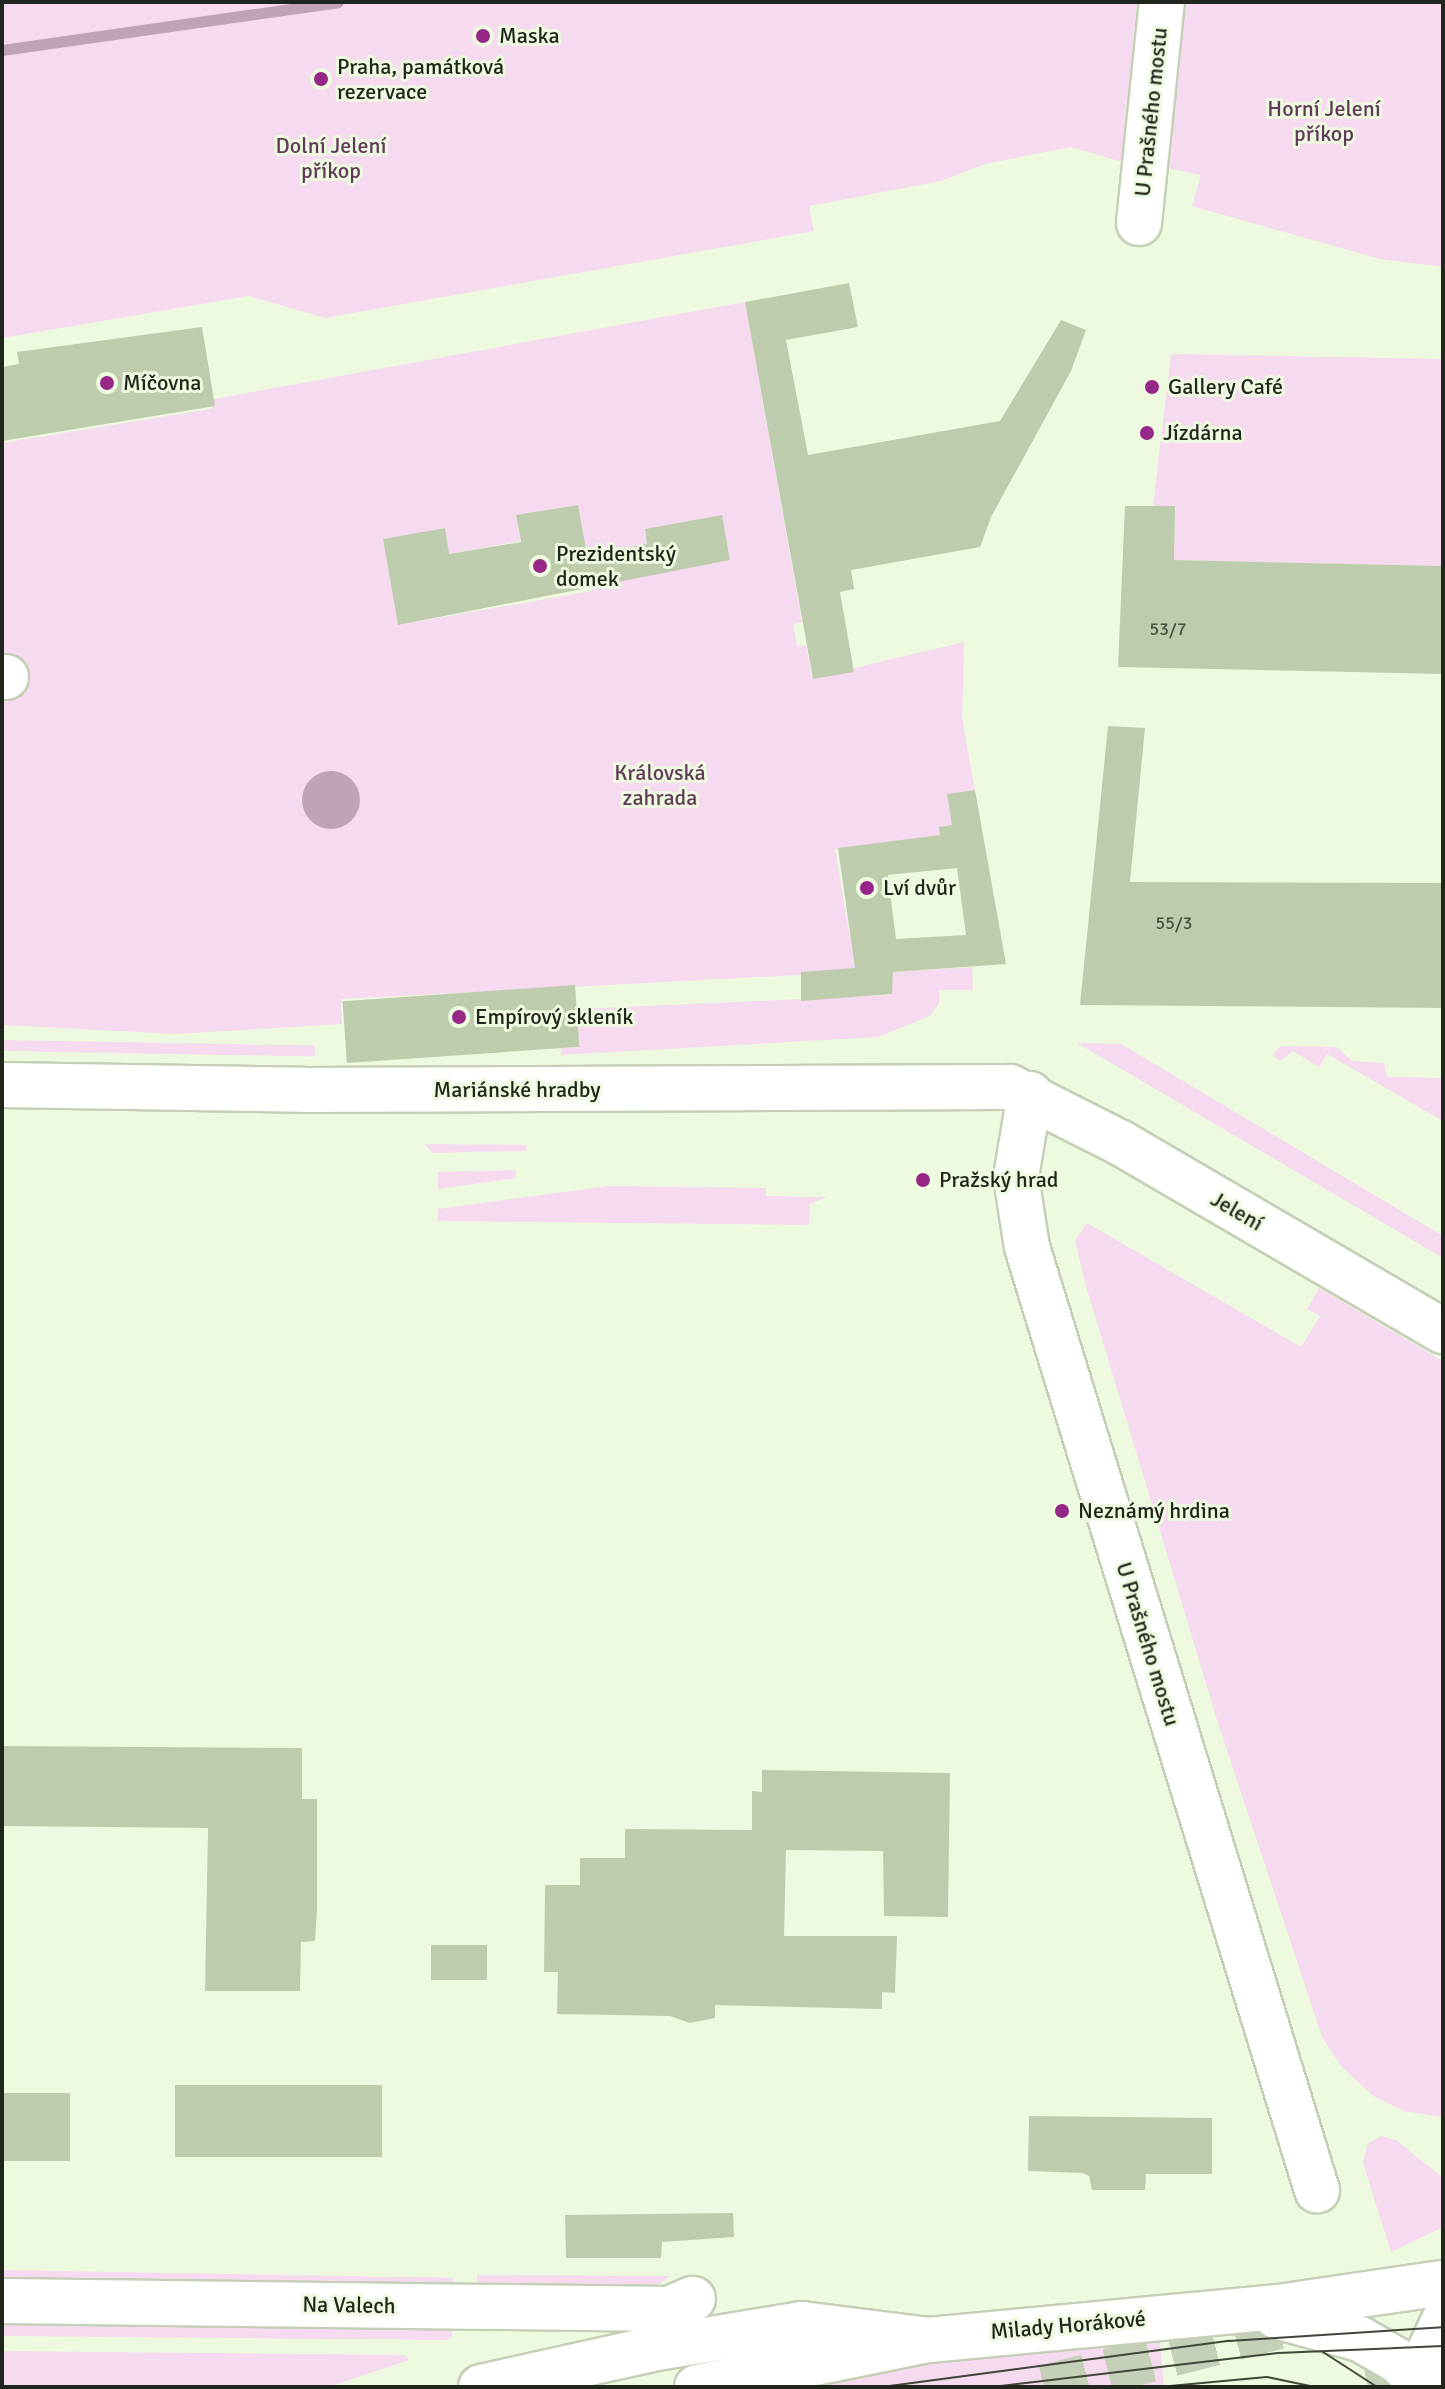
<!DOCTYPE html>
<meta charset="utf-8">
<style>
body{margin:0}
#map{position:relative;width:1445px;height:2389px;overflow:hidden;background:#eefae0;font-family:Signika,sans-serif}
div>[style]{position:absolute}
.green>*{inset:0;background:#f6daef;transform-origin:0 0}
.water>*{inset:0;background:#bfa3b8}
.round{border-radius:50%}
.stream>*{height:11px;margin:-5.5px;padding:0 5.5px;transform-origin:5.5px;border-radius:5.5px;background:#bfa3b8}
.building>*{inset:0;background:#beccae;transform-origin:0 0}
.highway-tunnel>*{height:44px;margin-top:-22px;transform-origin:0;background:repeating-linear-gradient(90deg,#c5d0b9 0 44px,transparent 0 66px)}
.roads{filter:drop-shadow(2px 0 #c4d0b6) drop-shadow(-2px 0 #c4d0b6) drop-shadow(0 2px #c4d0b6) drop-shadow(0 -2px #c4d0b6)}
.minor>*{height:44px;margin:-22px;padding:0 22px;transform-origin:22px;border-radius:22px;background:#fff}
.major>*{height:44px;margin:-22px;padding:0 22px;transform-origin:22px;border-radius:22px;background:#fff}
.highway>*{height:44px;margin:-22px;padding:0 22px;transform-origin:22px;border-radius:22px;background:#fff}
.tram>*{height:2px;margin:-1px;padding:0 1px;transform-origin:1px;border-radius:1px;background:#404639}
.dots>*{width:22px;height:22px;translate:-50% -50%;box-sizing:border-box;border:4px solid #eefae0;border-radius:50%}
span{translate:-50% -50%;white-space:nowrap;text-align:center;line-height:1.15;-webkit-text-stroke:6px #eefae0;paint-order:stroke}
.number-label{font-size:18px;color:#485040}
.number-label span{-webkit-text-stroke-width:0}
.poi-label{font-size:22px;color:#21261c}
.left{translate:0 -50%;text-align:left}
.park-label{font-size:22px;color:#613959}
.street-label{font-size:22px;color:#21261c}
.frame{position:absolute;inset:0;border:4px solid #21261c;pointer-events:none}
</style>
<div id="map">
<div class="green">
<i style="clip-path:polygon(2px 2px,1137px 2px,1122px 162px,1071px 147px,985px 164px,941px 181px,809px 206px,814px 231px,325px 318px,249px 296px,2px 338px)"></i>
<i style="clip-path:polygon(1185px 2px,1443px 2px,1443px 267px,1380px 259px,1192px 206px,1201px 175px,1168px 168px)"></i>
<i style="clip-path:polygon(evenodd,745px 302px,802px 622px,793px 624px,797px 646px,806px 645px,812px 678px,964px 642px,962px 718px,975px 790px,947px 794px,952px 825px,940px 835px,835px 849px,856px 972px,341px 999px,342px 1024px,176px 1034px,2px 1025px,2px 443px,211px 409px,214px 399px,745px 302px,577px 505px,586px 554px,604px 551px,606px 556px,647px 544px,645px 529px,722px 515px,730px 559px,591px 584px,592px 591px,398px 625px,383px 539px,445px 528px,449px 554px,520px 541px,516px 515px,577px 505px,745px 302px,325px 772px,348px 777px,358px 789px,358px 813px,335px 829px,307px 817px,302px 806px,306px 786px,325px 772px)"></i>
<i style="clip-path:polygon(1171px 354px,1443px 359px,1443px 566px,1174px 560px,1175px 507px,1153px 506px)"></i>
<i style="clip-path:polygon(972px 967px,973px 990px,939px 990px,939px 1003px,930px 1016px,878px 1037px,561px 1055px,561px 1048px,579px 1047px,576px 1009px,891px 995px,892px 972px)"></i>
<i style="left:2px;top:1040px;width:313px;height:11px;rotate:1deg"></i>
<i style="clip-path:polygon(1077px 1043px,1121px 1044px,1443px 1236px,1443px 1258px)"></i>
<i style="clip-path:polygon(1281px 1046px,1337px 1047px,1352px 1061px,1384px 1063px,1387px 1077px,1443px 1078px,1443px 1121px,1327px 1054px,1319px 1067px,1293px 1051px,1280px 1061px,1272px 1055px)"></i>
<i style="clip-path:polygon(424px 1144px,527px 1145px,526px 1151px,433px 1153px)"></i>
<i style="clip-path:polygon(515px 1170px,516px 1178px,438px 1189px,438px 1172px)"></i>
<i style="clip-path:polygon(609px 1186px,766px 1188px,766px 1196px,827px 1197px,810px 1204px,809px 1225px,438px 1221px,438px 1209px)"></i>
<i style="clip-path:polygon(1087px 1223px,1301px 1347px,1320px 1316px,1307px 1309px,1319px 1288px,1443px 1361px,1443px 2117px,1404px 2111px,1373px 2096px,1341px 2066px,1322px 2037px,1218px 1723px,1086px 1286px,1075px 1240px)"></i>
<i style="clip-path:polygon(1381px 2136px,1396px 2140px,1443px 2178px,1443px 2227px,1391px 2252px,1363px 2163px,1368px 2143px)"></i>
<i style="left:2px;top:2270px;width:451px;height:15px;rotate:1deg"></i>
<i style="clip-path:polygon(477px 2275px,670px 2276px,653px 2289px,477px 2290px)"></i>
<i style="clip-path:polygon(2px 2316px,453px 2320px,452px 2337px,446px 2340px,2px 2336px)"></i>
<i style="clip-path:polygon(1159px 2334px,1164px 2387px,792px 2387px,972px 2353px)"></i>
<i style="clip-path:polygon(2px 2351px,404px 2355px,409px 2360px,328px 2387px,2px 2387px)"></i>
</div>
<div class="water">
<i class="round" style="left:302px;top:771px;width:58px;height:58px"></i>
</div>
<div class="stream">
<i style="left:2px;top:50px;width:339px;rotate:-8.1deg"></i>
</div>
<div class="building">
<i style="clip-path:polygon(849px 283px,858px 327px,786px 340px,808px 455px,1000px 421px,1061px 320px,1086px 330px,1071px 371px,991px 517px,980px 547px,851px 570px,854px 589px,840px 592px,854px 672px,813px 679px,745px 302px)"></i>
<i style="clip-path:polygon(202px 327px,215px 406px,2px 441px,2px 367px,19px 364px,17px 352px)"></i>
<i style="clip-path:polygon(578px 505px,587px 555px,647px 544px,645px 529px,722px 515px,730px 560px,398px 625px,383px 539px,445px 528px,449px 554px,521px 542px,516px 515px)"></i>
<i style="clip-path:polygon(1125px 506px,1175px 506px,1174px 560px,1443px 566px,1443px 674px,1118px 667px)"></i>
<i style="clip-path:polygon(1108px 726px,1145px 728px,1130px 882px,1443px 883px,1443px 1008px,1080px 1005px)"></i>
<i style="clip-path:polygon(evenodd,975px 790px,1006px 964px,893px 972px,892px 994px,801px 1001px,801px 972px,855px 968px,838px 848px,940px 835px,939px 827px,952px 825px,947px 794px,975px 790px,957px 868px,966px 935px,896px 939px,888px 875px,957px 868px)"></i>
<i style="left:575px;top:985px;width:62px;height:233px;rotate:86deg"></i>
<i style="clip-path:polygon(2px 1746px,302px 1748px,302px 1799px,317px 1799px,317px 1909px,315px 1941px,301px 1942px,300px 1991px,205px 1991px,208px 1828px,2px 1826px)"></i>
<i style="clip-path:polygon(762px 1770px,950px 1773px,948px 1917px,884px 1916px,883px 1851px,786px 1850px,784px 1936px,897px 1936px,895px 1993px,882px 1992px,882px 2009px,715px 2005px,715px 2018px,690px 2023px,670px 2016px,557px 2014px,558px 1972px,544px 1972px,545px 1885px,580px 1885px,580px 1858px,625px 1858px,625px 1829px,752px 1830px,752px 1791px,762px 1792px)"></i>
<i style="left:487px;top:1945px;width:35px;height:56px;rotate:90deg"></i>
<i style="left:382px;top:2085px;width:72px;height:207px;rotate:90deg"></i>
<i style="left:2px;top:2093px;width:68px;height:68px"></i>
<i style="clip-path:polygon(1029px 2116px,1212px 2118px,1212px 2174px,1146px 2174px,1145px 2190px,1092px 2190px,1089px 2176px,1083px 2173px,1028px 2171px)"></i>
<i style="clip-path:polygon(733px 2213px,734px 2237px,662px 2242px,661px 2258px,566px 2258px,565px 2215px)"></i>
</div>
<div class="highway-tunnel">
<i style="left:1044px;top:2387px;width:283px;rotate:-14.3deg"></i>
<i style="left:1368px;top:2387px;width:77px;rotate:-12.8deg"></i>
</div>
<div class="roads">
<div class="minor">
<i style="left:1139px;top:223px;width:222px;rotate:-84.1deg"></i>
<i style="left:2px;top:677px;width:4px"></i>
<i style="left:1030px;top:1094px;width:84px;rotate:99.6deg"></i>
<i style="left:1016px;top:1177px;width:71px;rotate:81.1deg"></i>
<i style="left:1027px;top:1247px;width:987px;rotate:72.91deg"></i>
<i style="left:2px;top:2301px;width:667px;rotate:0.69deg"></i>
<i style="left:669px;top:2309px;width:26px;rotate:-23deg"></i>
</div>
<div class="major">
<i style="left:2px;top:1085px;width:302px;rotate:0.9deg"></i>
<i style="left:304px;top:1090px;width:706px;rotate:-0.24deg"></i>
<i style="left:1010px;top:1087px;width:124px;rotate:26.8deg"></i>
<i style="left:1121px;top:1143px;width:373px;rotate:30.3deg"></i>
<i style="left:1276px;top:2316px;width:87px;rotate:15.3deg"></i>
<i style="left:1360px;top:2339px;width:44px;rotate:30.1deg"></i>
<i style="left:1398px;top:2361px;width:37px;rotate:44deg"></i>
<i style="left:697px;top:2387px;width:237px;rotate:-11.5deg"></i>
<i style="left:929px;top:2340px;width:351px;rotate:-5.4deg"></i>
<i style="left:1278px;top:2307px;width:167px;rotate:-8.3deg"></i>
<i style="left:1413px;top:2387px;width:72px;rotate:-65.2deg"></i>
</div>
<div class="highway">
<i style="left:481px;top:2387px;width:180px;rotate:-12.5deg"></i>
<i style="left:657px;top:2348px;width:147px;rotate:-9.4deg"></i>
<i style="left:802px;top:2324px;width:128px;rotate:7.2deg"></i>
</div>
</div>
<div class="tram">
<i style="left:1323px;top:2352px;width:64px;rotate:32.9deg"></i>
<i style="left:882px;top:2387px;width:350px;rotate:-7.6deg"></i>
<i style="left:1229px;top:2341px;width:214px;rotate:-3.7deg"></i>
<i style="left:992px;top:2387px;width:288px;rotate:-6.8deg"></i>
<i style="left:1278px;top:2353px;width:165px;rotate:-2.4deg"></i>
<i style="left:1159px;top:2387px;width:108px;rotate:-5.3deg"></i>
<i style="left:1267px;top:2377px;width:49px;rotate:11.8deg"></i>
</div>
<div class="dots">
<i style="left:483px;top:36px;background:#962786"></i>
<i style="left:321px;top:79px;background:#962786"></i>
<i style="left:107px;top:383px;background:#962786"></i>
<i style="left:1152px;top:387px;background:#962786"></i>
<i style="left:1147px;top:433px;background:#962786"></i>
<i style="left:540px;top:566px;background:#962786"></i>
<i style="left:867px;top:888px;background:#962786"></i>
<i style="left:459px;top:1017px;background:#962786"></i>
<i style="left:923px;top:1180px;background:#962786"></i>
<i style="left:1062px;top:1511px;background:#962786"></i>
</div>
<div class="number-label">
<span style="left:1168px;top:629px">53/7</span>
<span style="left:1174px;top:923px">55/3</span>
</div>
<div class="poi-label">
<span class="left" style="left:499px;top:36px">Maska</span>
<span class="left" style="left:337px;top:79px">Praha, památková<br>rezervace</span>
<span class="left" style="left:123px;top:383px">Míčovna</span>
<span class="left" style="left:1168px;top:387px">Gallery Café</span>
<span class="left" style="left:1163px;top:433px">Jízdárna</span>
<span class="left" style="left:556px;top:566px">Prezidentský<br>domek</span>
<span class="left" style="left:883px;top:888px">Lví dvůr</span>
<span class="left" style="left:475px;top:1017px">Empírový skleník</span>
<span class="left" style="left:939px;top:1180px">Pražský hrad</span>
<span class="left" style="left:1078px;top:1511px">Neznámý hrdina</span>
</div>
<div class="park-label">
<span style="left:1324px;top:121px">Horní Jelení<br>příkop</span>
<span style="left:331px;top:158px">Dolní Jelení<br>příkop</span>
<span style="left:660px;top:785px">Královská<br>zahrada</span>
</div>
<div class="street-label">
<span style="left:1151px;top:112px;rotate:-84deg">U Prašného mostu</span>
<span style="left:517px;top:1090px">Mariánské hradby</span>
<span style="left:1237px;top:1211px;rotate:30deg">Jelení</span>
<span style="left:1148px;top:1644px;rotate:73deg">U Prašného mostu</span>
<span style="left:349px;top:2305px;rotate:1deg">Na Valech</span>
<span style="left:1068px;top:2325px;rotate:-5deg">Milady Horákové</span>
</div>
<div class="frame"></div>
</div>
